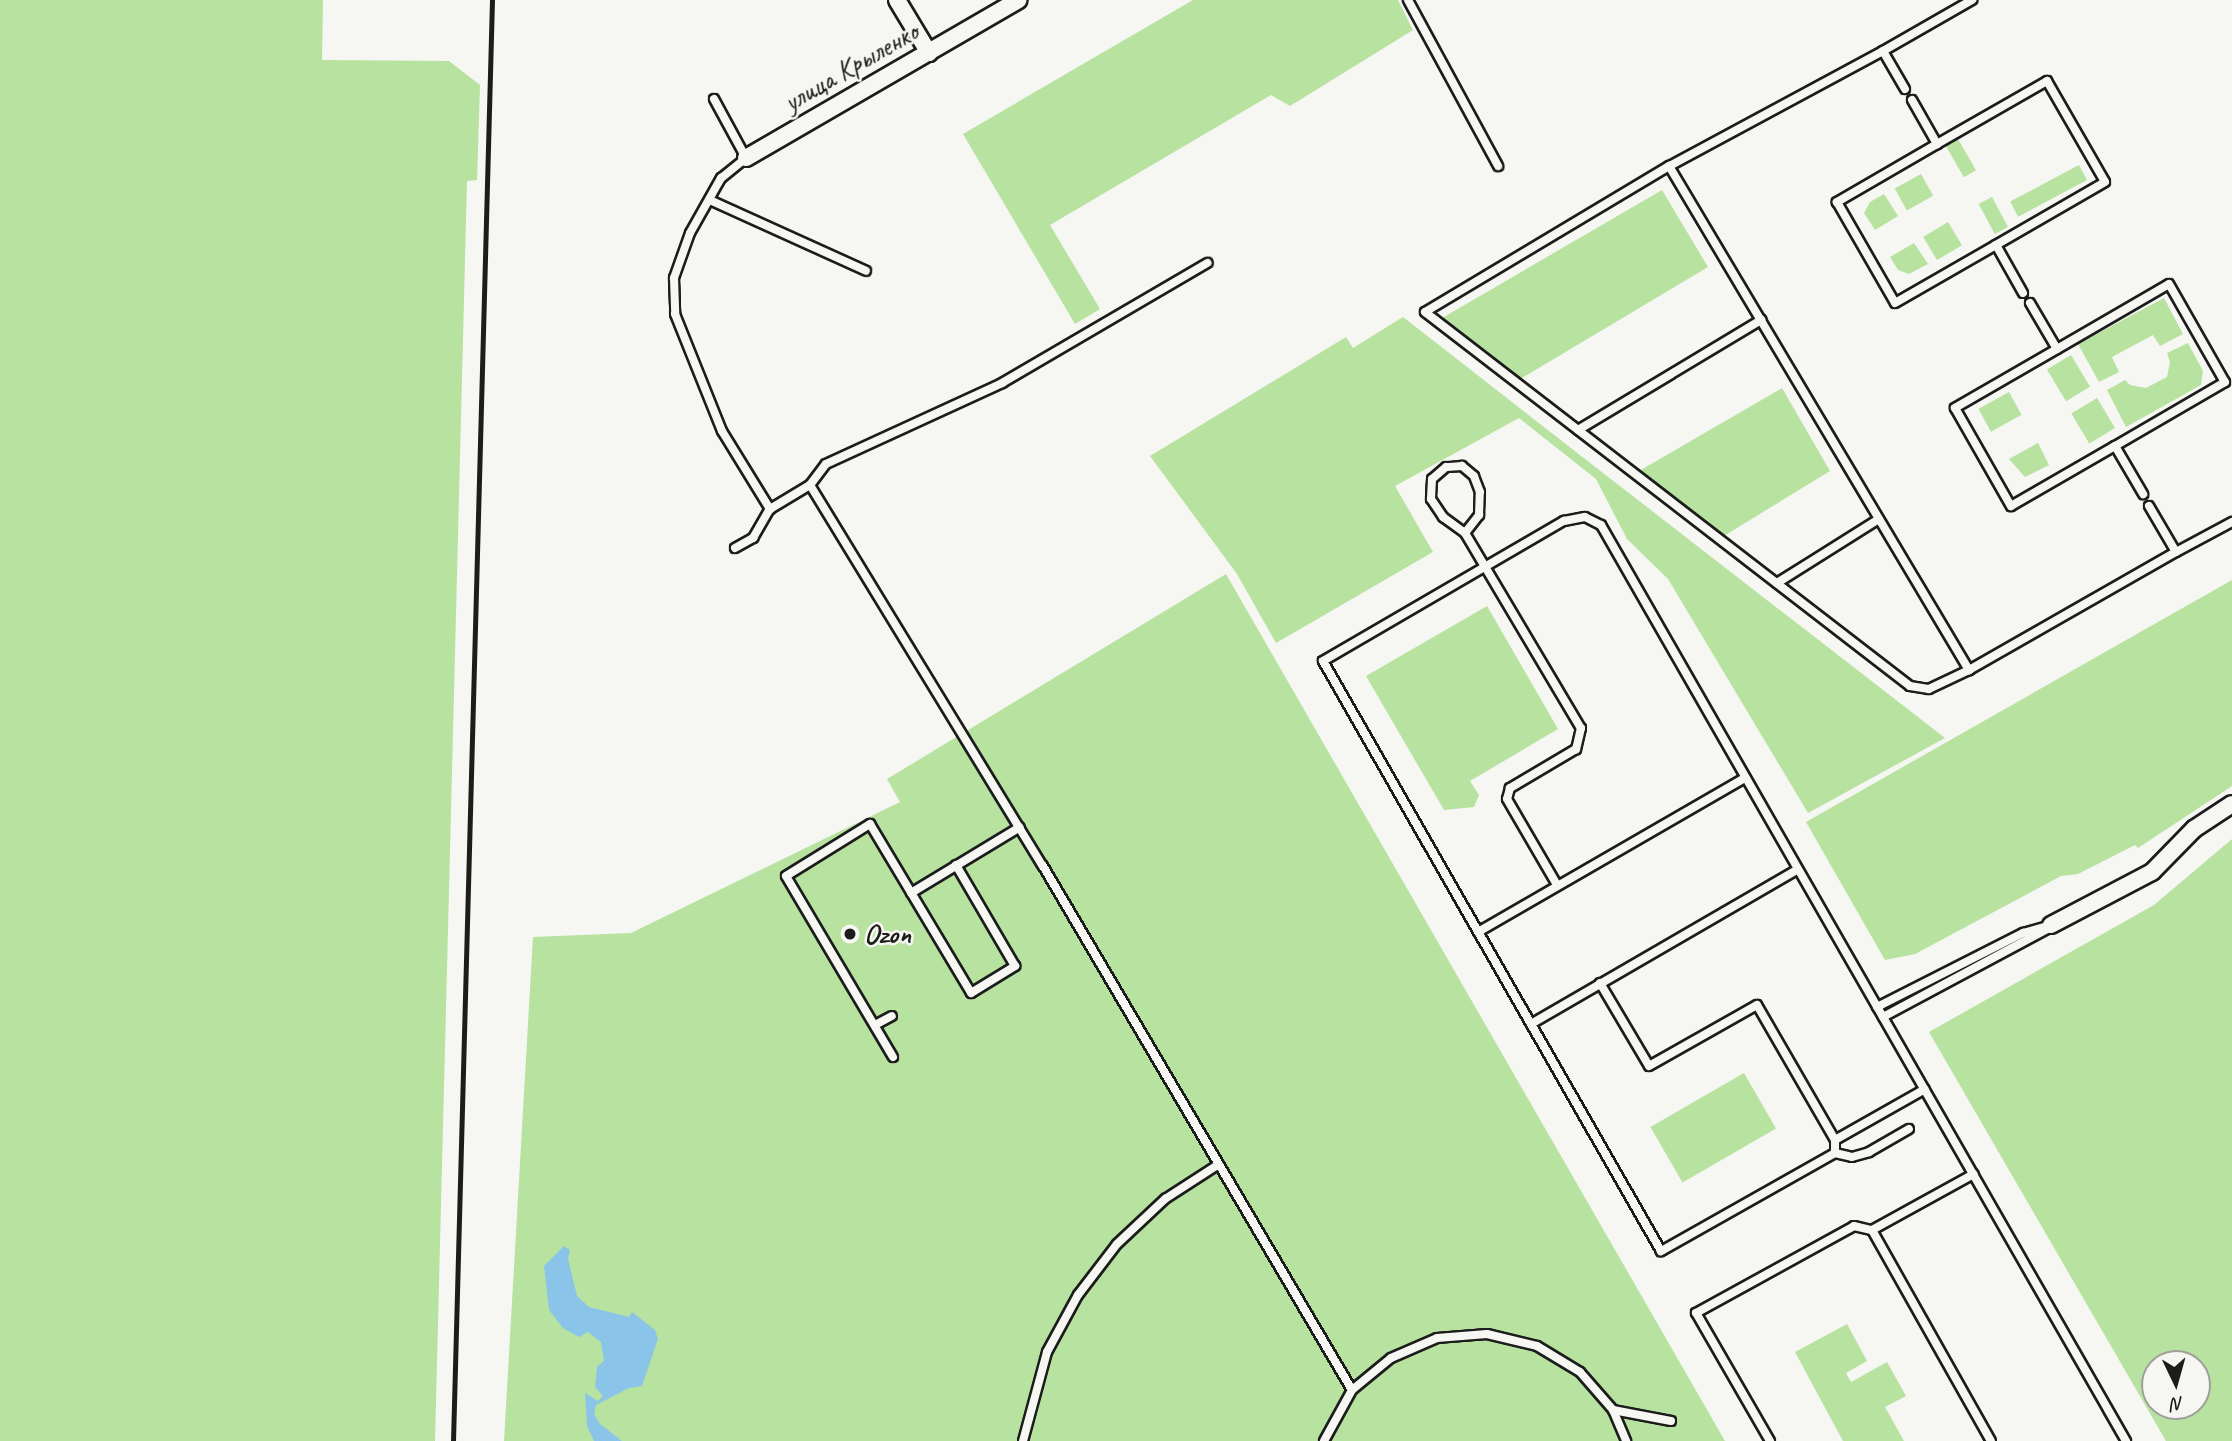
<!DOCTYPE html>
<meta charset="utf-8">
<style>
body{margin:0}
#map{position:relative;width:2232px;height:1441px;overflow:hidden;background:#f6f6f2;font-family:Caveat,sans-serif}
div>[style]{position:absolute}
.green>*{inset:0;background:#b7e29f;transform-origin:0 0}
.water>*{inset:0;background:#8ac5e9}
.roads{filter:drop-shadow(2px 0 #1c1c1c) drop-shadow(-2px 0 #1c1c1c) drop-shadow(0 2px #1c1c1c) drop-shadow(0 -2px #1c1c1c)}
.lane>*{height:8px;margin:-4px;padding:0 4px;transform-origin:4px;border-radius:4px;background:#f6f6f2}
.street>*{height:16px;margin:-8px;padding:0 8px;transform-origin:8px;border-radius:8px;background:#f6f6f2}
.rail>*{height:5px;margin:-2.5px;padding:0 2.5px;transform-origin:2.5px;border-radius:2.5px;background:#1c1c1c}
.dots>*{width:19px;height:19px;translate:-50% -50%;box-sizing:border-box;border:4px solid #f6f6f2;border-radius:50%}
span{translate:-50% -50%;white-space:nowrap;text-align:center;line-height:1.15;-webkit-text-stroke:5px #f6f6f2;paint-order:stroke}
.street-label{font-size:28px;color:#1c1c1c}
.poi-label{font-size:28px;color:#1c1c1c;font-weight:700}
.left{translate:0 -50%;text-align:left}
.north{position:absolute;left:2141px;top:1350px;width:70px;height:70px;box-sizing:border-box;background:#f6f6f2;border:2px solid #9f9f9c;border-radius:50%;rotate:175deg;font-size:19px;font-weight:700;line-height:28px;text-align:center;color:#1c1c1c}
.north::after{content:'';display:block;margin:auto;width:24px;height:32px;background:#1c1c1c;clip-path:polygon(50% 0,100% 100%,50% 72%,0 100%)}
</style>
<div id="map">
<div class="green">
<i style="clip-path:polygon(0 0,323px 0,322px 60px,449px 61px,480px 85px,477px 180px,467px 181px,435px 1441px,0 1441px)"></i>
<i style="clip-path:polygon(1193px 0,1398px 0,1413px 30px,1290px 106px,1271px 95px,1050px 225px,1100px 309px,1075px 324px,963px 134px)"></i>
<i style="left:1958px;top:139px;width:36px;height:14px;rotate:60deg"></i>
<i style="left:2079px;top:165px;width:17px;height:78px;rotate:62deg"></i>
<i style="left:1921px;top:174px;width:25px;height:30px;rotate:61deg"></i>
<i style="clip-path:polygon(1662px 190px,1708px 267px,1515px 382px,1437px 321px)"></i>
<i style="clip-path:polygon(1884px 194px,1898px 216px,1875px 230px,1864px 213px,1870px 202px)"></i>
<i style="left:1992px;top:197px;width:34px;height:15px;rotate:62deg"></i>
<i style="left:1948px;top:222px;width:27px;height:29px;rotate:59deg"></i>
<i style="clip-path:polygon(1914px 243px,1928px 264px,1909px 274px,1898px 270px,1890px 257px)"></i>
<i style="clip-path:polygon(2164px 298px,2183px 334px,2160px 346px,2153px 335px,2112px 357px,2119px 372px,2099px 382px,2078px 344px)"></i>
<i style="clip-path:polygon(1403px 317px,1585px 459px,1945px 738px,1808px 813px,1668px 579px,1627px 539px,1596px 479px,1519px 418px,1395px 486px,1433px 552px,1276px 643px,1237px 574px,1150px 456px,1346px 337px,1353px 348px)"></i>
<i style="clip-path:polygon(2188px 343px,2203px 371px,2201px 385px,2126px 427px,2107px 390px,2125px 380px,2130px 385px,2146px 388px,2167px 377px,2170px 362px,2167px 353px)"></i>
<i style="left:2071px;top:355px;width:37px;height:28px;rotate:59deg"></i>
<i style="clip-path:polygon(1782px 388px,1830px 471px,1719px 539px,1634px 474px)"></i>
<i style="left:2009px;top:392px;width:26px;height:35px;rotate:61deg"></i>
<i style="left:2097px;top:398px;width:35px;height:30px;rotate:59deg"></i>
<i style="clip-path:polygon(2038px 443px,2049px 465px,2025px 477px,2009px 459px)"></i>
<i style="clip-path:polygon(1226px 574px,1725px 1441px,504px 1441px,533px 937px,631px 933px,900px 802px,887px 779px)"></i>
<i style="clip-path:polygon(2232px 580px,2232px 786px,2138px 848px,2135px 845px,2078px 874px,2061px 876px,1915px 954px,1885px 960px,1806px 822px)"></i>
<i style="clip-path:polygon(1487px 606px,1558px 729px,1470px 781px,1479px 795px,1474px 807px,1444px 810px,1366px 676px)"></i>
<i style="clip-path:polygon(evenodd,2232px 839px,2232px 1441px,2166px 1441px,1929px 1032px,2154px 905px,2232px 839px,2197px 1364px,2197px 1406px,2155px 1406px,2155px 1364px,2197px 1364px)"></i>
<i style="left:1744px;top:1073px;width:64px;height:108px;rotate:60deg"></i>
<i style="clip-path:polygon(1847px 1324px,1867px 1361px,1846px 1373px,1851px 1382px,1887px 1362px,1906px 1396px,1885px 1407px,1904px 1441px,1843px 1441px,1795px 1352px)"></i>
</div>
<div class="water">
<i style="clip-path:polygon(564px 1246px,570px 1250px,568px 1259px,577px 1296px,589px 1307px,629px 1317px,632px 1312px,655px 1330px,658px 1339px,642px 1386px,629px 1388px,596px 1405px,594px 1414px,600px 1424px,622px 1441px,594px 1441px,587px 1426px,585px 1393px,598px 1401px,603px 1396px,595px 1387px,597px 1367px,604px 1361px,601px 1342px,588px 1332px,579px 1337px,563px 1328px,549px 1310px,544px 1266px)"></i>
</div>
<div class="roads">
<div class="lane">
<i style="left:1408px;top:0;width:189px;rotate:61.5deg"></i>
<i style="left:1883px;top:51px;width:243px;rotate:151.7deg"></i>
<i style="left:1669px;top:166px;width:587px;rotate:59.24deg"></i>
<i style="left:1969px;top:670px;width:238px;rotate:-29.7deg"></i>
<i style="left:1905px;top:89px;width:44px;rotate:-120.1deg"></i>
<i style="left:1883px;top:51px;width:103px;rotate:-29.8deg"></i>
<i style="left:714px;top:99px;width:67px;rotate:61.5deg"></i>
<i style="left:746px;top:158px;width:32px;rotate:141deg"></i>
<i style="left:721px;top:178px;width:63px;rotate:119.4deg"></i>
<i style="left:690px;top:233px;width:48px;rotate:109.6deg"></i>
<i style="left:674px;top:278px;width:36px;rotate:88deg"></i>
<i style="left:675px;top:314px;width:126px;rotate:68.1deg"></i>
<i style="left:722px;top:431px;width:92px;rotate:58.4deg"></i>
<i style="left:1912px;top:100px;width:51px;rotate:60.4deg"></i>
<i style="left:1937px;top:144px;width:127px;rotate:-29.8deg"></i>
<i style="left:2047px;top:81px;width:116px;rotate:60.1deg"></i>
<i style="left:2105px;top:182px;width:126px;rotate:150deg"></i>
<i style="left:1996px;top:245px;width:55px;rotate:60.6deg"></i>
<i style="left:1937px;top:144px;width:116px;rotate:149.9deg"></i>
<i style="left:1837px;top:202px;width:116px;rotate:60.1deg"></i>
<i style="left:1895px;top:303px;width:116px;rotate:-29.9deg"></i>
<i style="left:1669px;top:166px;width:284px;rotate:149.1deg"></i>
<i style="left:1425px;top:312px;width:612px;rotate:37.64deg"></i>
<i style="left:1910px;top:686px;width:19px;rotate:9deg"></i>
<i style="left:1929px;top:689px;width:44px;rotate:-25.4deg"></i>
<i style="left:712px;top:201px;width:169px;rotate:24.4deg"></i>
<i style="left:2030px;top:303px;width:53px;rotate:59.6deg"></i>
<i style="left:2057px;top:349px;width:129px;rotate:-30.1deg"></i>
<i style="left:2169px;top:284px;width:113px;rotate:60.3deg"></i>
<i style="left:2225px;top:382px;width:127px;rotate:149.8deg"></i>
<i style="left:2115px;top:446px;width:56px;rotate:59.7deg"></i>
<i style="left:2057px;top:349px;width:118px;rotate:150deg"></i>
<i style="left:1955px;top:408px;width:113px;rotate:60.3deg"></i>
<i style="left:2011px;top:506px;width:120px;rotate:-30deg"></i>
<i style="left:1578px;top:430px;width:214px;rotate:-31deg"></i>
<i style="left:810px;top:485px;width:447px;rotate:58.6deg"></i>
<i style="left:1043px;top:866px;width:608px;rotate:59.47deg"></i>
<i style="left:2149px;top:506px;width:53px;rotate:59.6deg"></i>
<i style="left:2176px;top:552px;width:64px;rotate:-28.2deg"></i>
<i style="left:1465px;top:533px;width:23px;rotate:-52deg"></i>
<i style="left:1479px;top:515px;width:23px;rotate:-88deg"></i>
<i style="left:1480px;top:492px;width:17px;rotate:-111deg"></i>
<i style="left:1474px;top:476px;width:16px;rotate:-140deg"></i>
<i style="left:1462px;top:466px;width:16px;rotate:176deg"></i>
<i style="left:1446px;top:467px;width:18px;rotate:139deg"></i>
<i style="left:1432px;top:479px;width:20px;rotate:93deg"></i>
<i style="left:1431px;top:499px;width:22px;rotate:56deg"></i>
<i style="left:1443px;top:517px;width:27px;rotate:36deg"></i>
<i style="left:1465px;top:533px;width:227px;rotate:59.3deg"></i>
<i style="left:1581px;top:728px;width:22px;rotate:103deg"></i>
<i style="left:1576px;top:749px;width:77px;rotate:149.4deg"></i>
<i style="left:1510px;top:788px;width:11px;rotate:105deg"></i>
<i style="left:1507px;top:799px;width:99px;rotate:59.8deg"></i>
<i style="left:735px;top:548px;width:21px;rotate:-29deg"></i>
<i style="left:753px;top:538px;width:34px;rotate:-60deg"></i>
<i style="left:770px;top:509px;width:47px;rotate:-31deg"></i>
<i style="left:810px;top:485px;width:26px;rotate:-53deg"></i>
<i style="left:826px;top:464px;width:194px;rotate:-24.7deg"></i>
<i style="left:1002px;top:383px;width:238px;rotate:-30.3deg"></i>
<i style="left:1777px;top:583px;width:120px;rotate:-32.1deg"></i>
<i style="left:911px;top:893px;width:127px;rotate:-31.2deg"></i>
<i style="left:1478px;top:932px;width:308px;rotate:-30deg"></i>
<i style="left:1600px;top:983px;width:96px;rotate:59.4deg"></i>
<i style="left:1649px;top:1066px;width:124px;rotate:-29.5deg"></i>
<i style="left:1757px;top:1005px;width:156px;rotate:60deg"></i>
<i style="left:1835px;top:1140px;width:103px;rotate:-29.5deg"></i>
<i style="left:1877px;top:1007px;width:164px;rotate:-26.9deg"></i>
<i style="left:2023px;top:933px;width:29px;rotate:-16deg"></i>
<i style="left:1883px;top:1017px;width:186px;rotate:-28.2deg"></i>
<i style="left:1531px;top:1024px;width:307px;rotate:-30.1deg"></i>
<i style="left:875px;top:1025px;width:19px;rotate:-28deg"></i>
<i style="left:893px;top:1057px;width:210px;rotate:-120.6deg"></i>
<i style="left:786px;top:876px;width:99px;rotate:-31.8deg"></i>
<i style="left:870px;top:824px;width:197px;rotate:59.1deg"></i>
<i style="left:971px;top:993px;width:52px;rotate:-31.5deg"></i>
<i style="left:1015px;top:966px;width:117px;rotate:-120.3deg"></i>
<i style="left:1835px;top:1140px;width:13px;rotate:90deg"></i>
<i style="left:1835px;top:1153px;width:200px;rotate:150.6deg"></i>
<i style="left:1661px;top:1251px;width:680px;rotate:-119.81deg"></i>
<i style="left:1323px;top:661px;width:279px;rotate:-30.2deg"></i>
<i style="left:1564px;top:521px;width:21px;rotate:-11deg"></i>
<i style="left:1585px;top:517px;width:18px;rotate:27deg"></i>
<i style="left:1601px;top:525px;width:1056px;rotate:60.18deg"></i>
<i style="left:1835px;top:1153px;width:17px;rotate:13deg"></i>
<i style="left:1852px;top:1157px;width:18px;rotate:-16deg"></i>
<i style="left:1869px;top:1152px;width:46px;rotate:-29.9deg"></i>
<i style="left:1872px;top:1230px;width:242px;rotate:60.6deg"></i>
<i style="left:1613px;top:1410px;width:59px;rotate:10.7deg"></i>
<i style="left:1023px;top:1441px;width:92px;rotate:-74.9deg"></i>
<i style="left:1047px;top:1352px;width:65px;rotate:-61.5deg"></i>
<i style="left:1078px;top:1295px;width:64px;rotate:-52.6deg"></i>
<i style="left:1117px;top:1244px;width:66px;rotate:-43.2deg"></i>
<i style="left:1165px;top:1199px;width:64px;rotate:-32.9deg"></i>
<i style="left:1324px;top:1441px;width:58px;rotate:-61.2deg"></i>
<i style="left:1352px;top:1390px;width:50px;rotate:-39.4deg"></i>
<i style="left:1391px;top:1358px;width:50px;rotate:-23.5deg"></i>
<i style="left:1437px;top:1338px;width:50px;rotate:-4.6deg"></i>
<i style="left:1487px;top:1334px;width:51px;rotate:13.5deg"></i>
<i style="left:1537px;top:1346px;width:50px;rotate:31.2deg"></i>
<i style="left:1580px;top:1372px;width:50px;rotate:49deg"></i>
<i style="left:1613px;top:1410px;width:34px;rotate:67deg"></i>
<i style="left:1770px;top:1441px;width:148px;rotate:-120deg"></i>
<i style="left:1696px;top:1313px;width:180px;rotate:-28.8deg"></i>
<i style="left:1854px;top:1226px;width:18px;rotate:13deg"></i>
<i style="left:1872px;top:1230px;width:116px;rotate:-28.8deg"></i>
</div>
<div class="street">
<i style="left:897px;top:0;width:62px;rotate:58.9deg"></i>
<i style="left:746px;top:158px;width:315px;rotate:-30.1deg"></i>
<i style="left:2051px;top:925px;width:114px;rotate:-27.7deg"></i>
<i style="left:2152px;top:872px;width:60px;rotate:-45.7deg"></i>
<i style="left:2194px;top:829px;width:45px;rotate:-33.3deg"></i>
</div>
</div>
<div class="rail">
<i style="left:453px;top:1441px;width:1442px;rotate:-88.45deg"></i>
</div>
<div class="dots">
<i style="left:850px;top:934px;background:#1c1c1c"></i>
</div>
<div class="street-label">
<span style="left:851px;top:67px;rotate:-30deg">улица Крыленко</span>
</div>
<div class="poi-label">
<span class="left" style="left:864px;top:934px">Ozon</span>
</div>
<div class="north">N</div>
</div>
